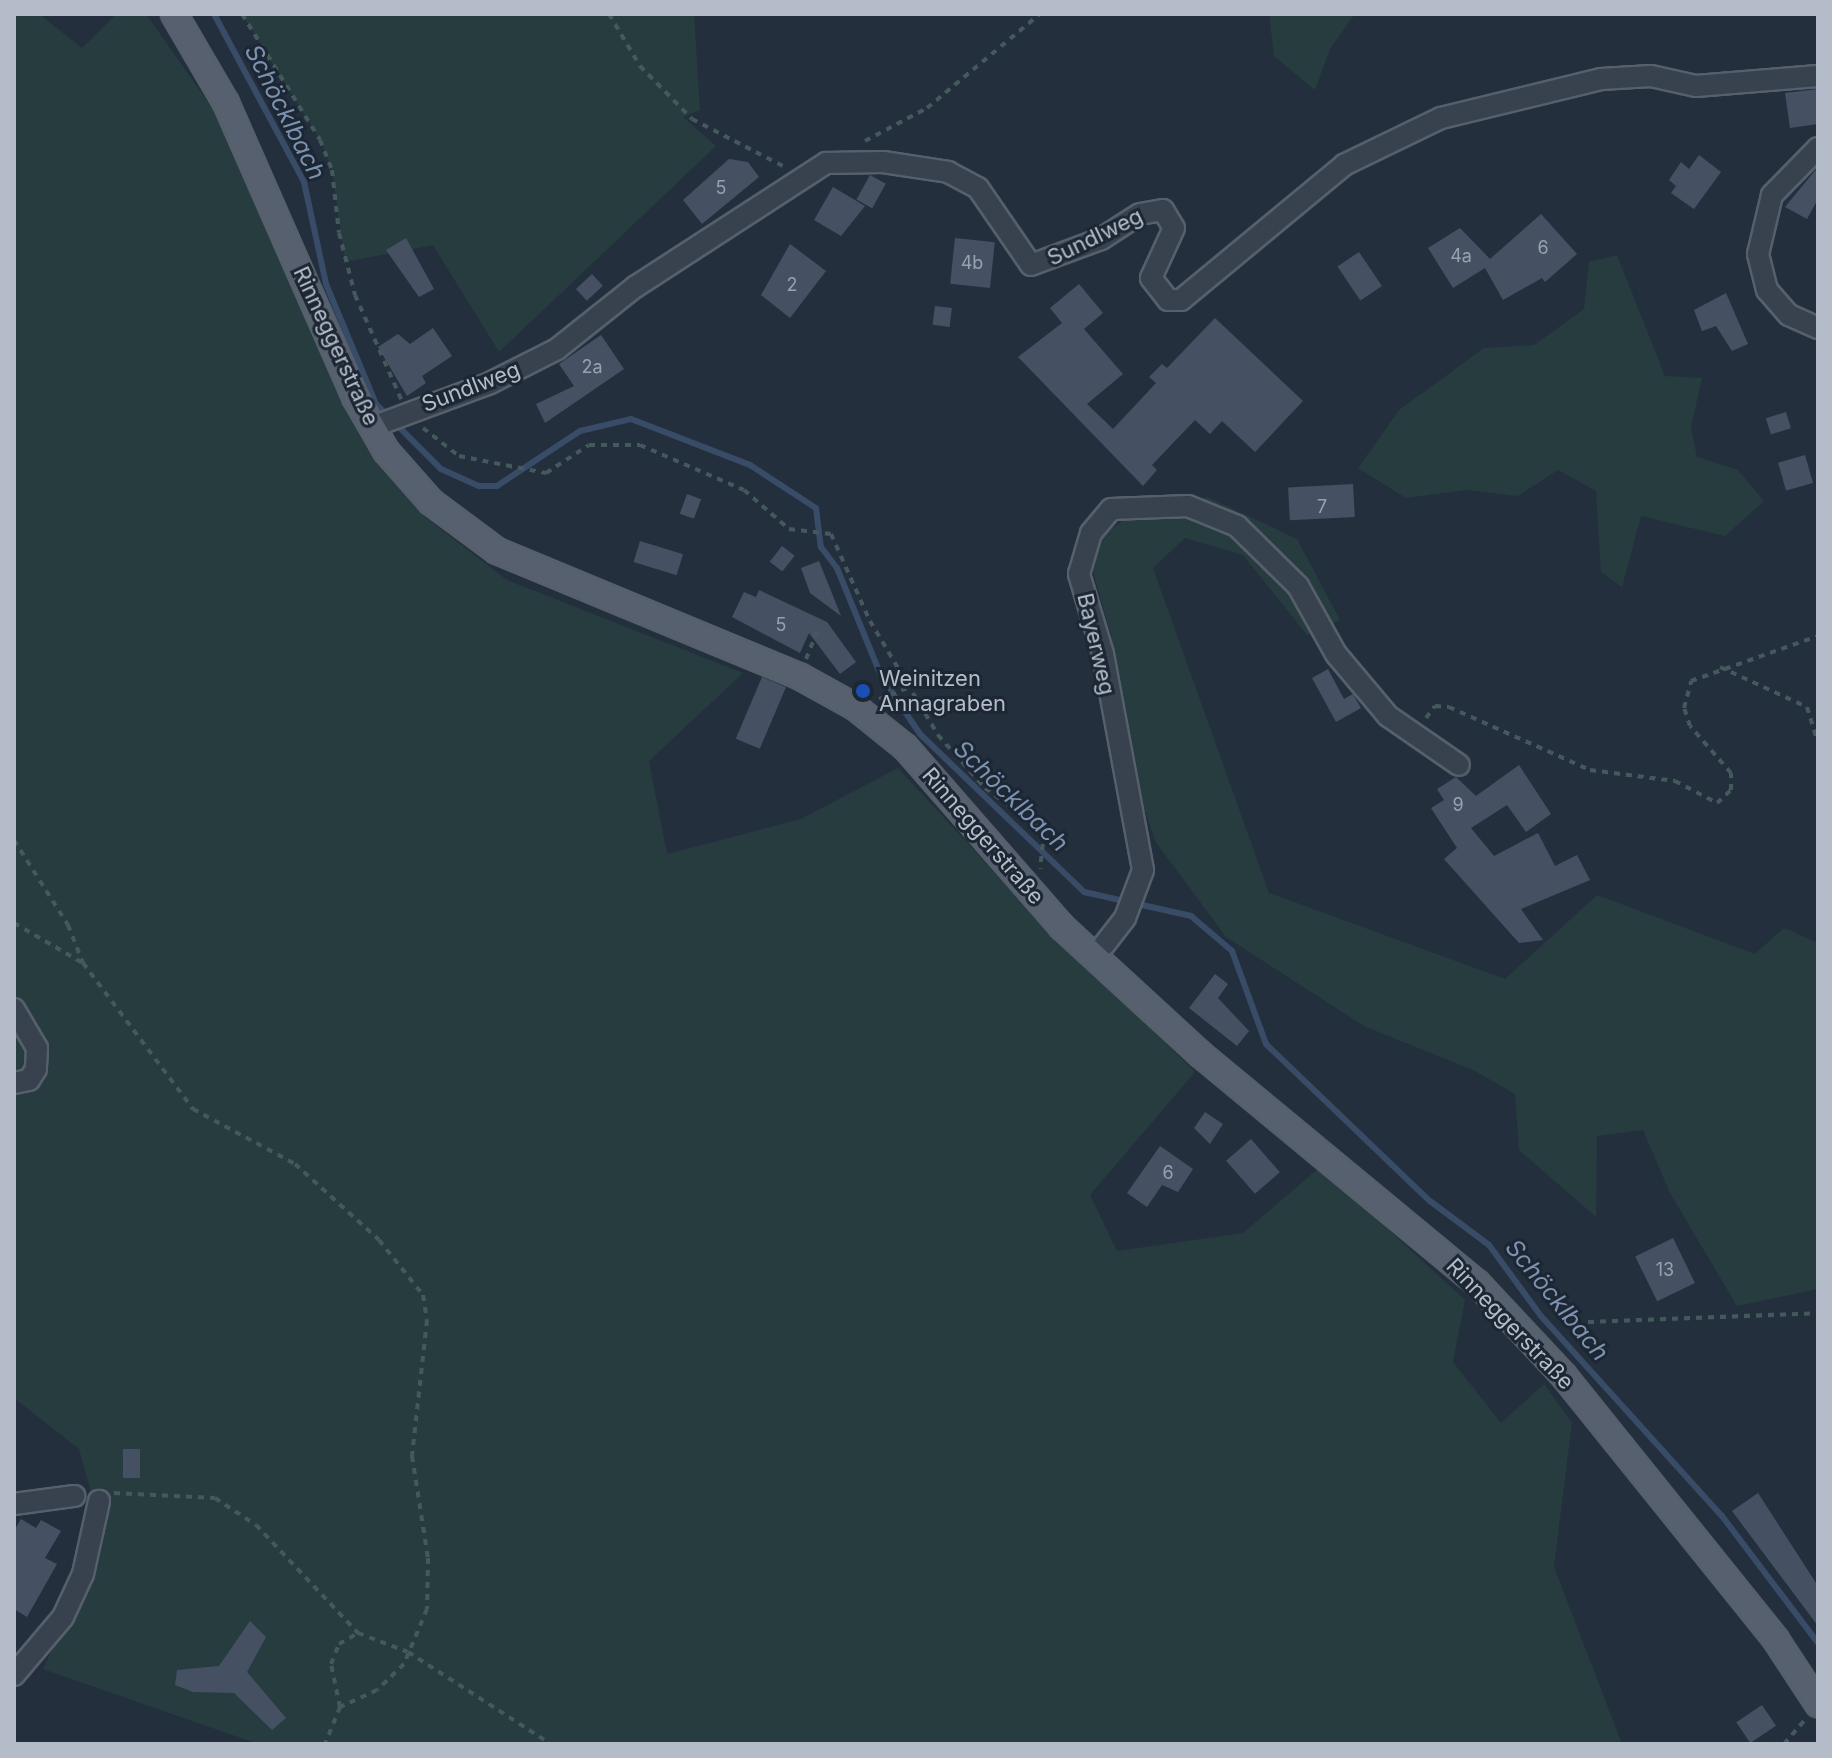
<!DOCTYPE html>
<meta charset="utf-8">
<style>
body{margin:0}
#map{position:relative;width:1832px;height:1758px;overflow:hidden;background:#242f3e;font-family:Inter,sans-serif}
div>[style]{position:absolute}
.green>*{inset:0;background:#263c3f}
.stream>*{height:6px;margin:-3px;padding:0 3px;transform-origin:3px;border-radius:3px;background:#394c67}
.building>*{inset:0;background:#455162;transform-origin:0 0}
.path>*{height:4px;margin-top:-2px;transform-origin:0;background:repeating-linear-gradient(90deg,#44595c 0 6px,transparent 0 12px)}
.roads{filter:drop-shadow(2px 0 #565f6c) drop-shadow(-2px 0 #565f6c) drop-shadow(0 2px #565f6c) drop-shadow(0 -2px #565f6c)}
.minor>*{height:20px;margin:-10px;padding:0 10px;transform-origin:10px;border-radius:10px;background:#38414e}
.major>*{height:24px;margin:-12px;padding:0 12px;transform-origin:12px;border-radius:12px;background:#56606e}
.dots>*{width:22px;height:22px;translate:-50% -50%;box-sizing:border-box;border:4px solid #1d2633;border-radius:50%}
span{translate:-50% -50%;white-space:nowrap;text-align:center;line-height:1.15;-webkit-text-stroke:6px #1d2633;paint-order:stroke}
.number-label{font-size:18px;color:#98a1af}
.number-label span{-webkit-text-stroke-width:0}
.street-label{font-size:22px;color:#b4bcc9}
.poi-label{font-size:22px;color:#b4bcc9}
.left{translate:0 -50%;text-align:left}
.water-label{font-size:24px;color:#7c92b1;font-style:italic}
.frame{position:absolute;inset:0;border:16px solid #b4bcc9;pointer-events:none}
</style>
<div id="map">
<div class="green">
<i style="clip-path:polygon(14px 14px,39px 14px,82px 48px,116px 14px,146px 14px,222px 122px,360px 433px,425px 517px,507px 580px,743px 673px,649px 761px,667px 854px,801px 819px,898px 768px,1018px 898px,1195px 1072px,1090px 1195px,1117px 1251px,1243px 1233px,1320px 1167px,1465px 1300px,1453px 1362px,1501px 1423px,1544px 1384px,1572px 1423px,1554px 1567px,1622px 1744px,258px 1744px,43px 1669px,104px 1538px,79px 1449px,14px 1398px)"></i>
<i style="clip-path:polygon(242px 14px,694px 14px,700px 110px,683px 117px,716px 146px,499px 352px,433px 245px,345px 262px,332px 170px,320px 140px)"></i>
<i style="clip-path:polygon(1269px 14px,1355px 14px,1330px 49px,1315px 90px,1274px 56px)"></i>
<i style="clip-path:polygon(1617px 255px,1665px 376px,1702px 378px,1691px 427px,1697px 457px,1738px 470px,1764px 501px,1725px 536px,1641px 516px,1622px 587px,1601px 572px,1596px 491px,1558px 470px,1518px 496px,1466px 490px,1406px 498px,1358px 468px,1399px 410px,1484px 348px,1534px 345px,1584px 309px,1589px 262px)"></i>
<i style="clip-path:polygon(1208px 497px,1297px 539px,1340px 620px,1307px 635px,1243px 555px,1185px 538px,1153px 568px,1269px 893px,1505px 979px,1597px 895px,1755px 954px,1784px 928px,1818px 943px,1818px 1289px,1737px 1306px,1670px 1193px,1643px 1130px,1597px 1136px,1596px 1217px,1519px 1150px,1515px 1094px,1473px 1070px,1364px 1026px,1226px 937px,1155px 841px,1123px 742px,1111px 635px,1086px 547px,1134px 513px)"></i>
</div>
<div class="stream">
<i style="left:214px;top:14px;width:191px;rotate:61.8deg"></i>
<i style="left:304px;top:182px;width:104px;rotate:77.8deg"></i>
<i style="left:326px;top:284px;width:130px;rotate:67.4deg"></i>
<i style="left:376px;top:404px;width:92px;rotate:45deg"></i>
<i style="left:441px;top:469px;width:42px;rotate:24.1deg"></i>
<i style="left:479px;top:486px;width:18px"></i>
<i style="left:497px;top:486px;width:100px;rotate:-33.5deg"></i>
<i style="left:580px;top:431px;width:52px;rotate:-13.2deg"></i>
<i style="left:631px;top:419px;width:128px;rotate:21.1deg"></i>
<i style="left:750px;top:465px;width:79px;rotate:33.1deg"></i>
<i style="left:816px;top:508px;width:39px;rotate:83deg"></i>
<i style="left:821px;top:547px;width:26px;rotate:53deg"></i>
<i style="left:837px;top:568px;width:119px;rotate:67.8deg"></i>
<i style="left:882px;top:678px;width:68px;rotate:55.8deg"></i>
<i style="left:920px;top:734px;width:228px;rotate:43.9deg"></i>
<i style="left:1084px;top:892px;width:110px;rotate:12.6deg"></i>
<i style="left:1191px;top:916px;width:54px;rotate:40.5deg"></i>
<i style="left:1232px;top:951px;width:99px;rotate:69.9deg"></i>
<i style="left:1266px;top:1044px;width:227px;rotate:43.8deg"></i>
<i style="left:1430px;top:1201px;width:74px;rotate:36.7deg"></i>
<i style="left:1489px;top:1245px;width:88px;rotate:53.8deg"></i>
<i style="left:1541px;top:1316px;width:270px;rotate:47.9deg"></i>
<i style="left:1722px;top:1516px;width:159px;rotate:52.9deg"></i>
</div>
<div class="building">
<i style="clip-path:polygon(1818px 89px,1818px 124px,1790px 128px,1785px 93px)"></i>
<i style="clip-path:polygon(1699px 155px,1721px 172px,1694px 209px,1671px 193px,1676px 186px,1669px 180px,1681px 162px,1689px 169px)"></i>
<i style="clip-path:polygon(729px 159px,748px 162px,759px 177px,702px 224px,683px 200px)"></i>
<i style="clip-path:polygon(1818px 167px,1818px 199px,1807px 219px,1785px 207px)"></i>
<i style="left:870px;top:175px;width:18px;height:28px;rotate:29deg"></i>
<i style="clip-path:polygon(833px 187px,865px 206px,841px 236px,814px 220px)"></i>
<i style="clip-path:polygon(1541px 214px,1577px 254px,1545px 282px,1542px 278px,1503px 300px,1485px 268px,1453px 288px,1428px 248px,1460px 228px,1490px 259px)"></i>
<i style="clip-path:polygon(406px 238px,434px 289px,419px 297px,386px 250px)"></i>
<i style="left:955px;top:238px;width:40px;height:46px;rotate:6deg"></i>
<i style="clip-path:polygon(790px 244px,826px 271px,790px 318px,761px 295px)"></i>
<i style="left:1359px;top:252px;width:41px;height:26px;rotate:56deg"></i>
<i style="left:592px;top:274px;width:16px;height:22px;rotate:47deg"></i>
<i style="clip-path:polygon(1079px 284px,1103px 313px,1084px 329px,1123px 374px,1087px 404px,1113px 429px,1156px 383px,1149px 377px,1162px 364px,1167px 368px,1215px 318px,1303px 401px,1255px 452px,1222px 421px,1210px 434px,1195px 420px,1152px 465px,1157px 470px,1143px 486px,1018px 357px,1062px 323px,1050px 308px)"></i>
<i style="clip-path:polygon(1726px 293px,1748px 344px,1732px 351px,1716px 326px,1702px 331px,1694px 310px)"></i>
<i style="left:935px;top:306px;width:17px;height:19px;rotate:7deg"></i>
<i style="clip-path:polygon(433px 328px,452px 356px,422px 376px,426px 383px,407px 396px,378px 347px,398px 334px,410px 344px)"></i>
<i style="clip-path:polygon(601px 335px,624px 369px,545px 423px,536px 404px,574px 386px,559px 364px)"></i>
<i style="left:1786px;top:412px;width:17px;height:21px;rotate:73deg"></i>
<i style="left:1805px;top:455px;width:29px;height:28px;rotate:74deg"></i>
<i style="left:1353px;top:484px;width:33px;height:65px;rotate:87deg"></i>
<i style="left:687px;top:494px;width:15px;height:21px;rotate:20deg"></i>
<i style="left:640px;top:541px;width:45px;height:22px;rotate:17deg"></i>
<i style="left:782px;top:546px;width:16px;height:20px;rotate:38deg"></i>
<i style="clip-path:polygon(819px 561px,841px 616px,810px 593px,801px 568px)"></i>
<i style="clip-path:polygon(759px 590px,827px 622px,856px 662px,840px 674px,809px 633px,800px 653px,732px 617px,744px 592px,756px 597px)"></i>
<i style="clip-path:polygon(1328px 669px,1344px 699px,1353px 694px,1361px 708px,1336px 722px,1312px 678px)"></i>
<i style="left:762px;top:677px;width:26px;height:67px;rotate:23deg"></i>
<i style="clip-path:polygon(1519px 765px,1551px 814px,1526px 832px,1507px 805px,1471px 828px,1494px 856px,1538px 833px,1555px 866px,1577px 855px,1590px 880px,1521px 909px,1543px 940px,1519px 943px,1444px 859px,1457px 848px,1431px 808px,1444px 800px,1437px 789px,1456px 777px,1476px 796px)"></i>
<i style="clip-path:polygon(1215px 974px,1228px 984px,1218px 998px,1249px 1031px,1237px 1046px,1189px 1008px)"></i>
<i style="clip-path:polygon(1205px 1112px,1223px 1124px,1210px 1144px,1194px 1128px)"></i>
<i style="left:1251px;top:1139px;width:44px;height:33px;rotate:49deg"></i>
<i style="clip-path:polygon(1160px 1146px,1193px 1169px,1178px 1192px,1162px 1185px,1147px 1207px,1127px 1193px)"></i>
<i style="left:1673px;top:1238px;width:50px;height:42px;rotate:64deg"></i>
<i style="left:123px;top:1449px;width:17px;height:29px"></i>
<i style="clip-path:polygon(1758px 1493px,1818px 1586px,1818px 1626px,1732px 1511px)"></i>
<i style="clip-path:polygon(21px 1519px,36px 1528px,41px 1520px,61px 1531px,45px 1558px,57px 1564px,27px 1617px,14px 1609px,14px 1531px)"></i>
<i style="clip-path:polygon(250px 1621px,266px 1637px,247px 1672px,286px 1718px,272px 1730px,234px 1693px,193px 1692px,175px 1685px,177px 1670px,219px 1666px)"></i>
<i style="left:1762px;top:1705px;width:25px;height:31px;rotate:56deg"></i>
</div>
<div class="path">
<i style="left:242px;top:14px;width:148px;rotate:58.2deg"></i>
<i style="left:320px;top:140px;width:32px;rotate:68deg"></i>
<i style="left:332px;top:170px;width:63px;rotate:83.7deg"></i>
<i style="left:339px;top:233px;width:64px;rotate:75.5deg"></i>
<i style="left:355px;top:295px;width:114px;rotate:66.1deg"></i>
<i style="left:609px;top:14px;width:61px;rotate:59.2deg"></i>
<i style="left:640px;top:66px;width:74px;rotate:45.5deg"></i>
<i style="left:692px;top:119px;width:105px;rotate:27.3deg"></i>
<i style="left:865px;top:141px;width:70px;rotate:-28deg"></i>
<i style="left:927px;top:108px;width:147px;rotate:-39.8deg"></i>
<i style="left:423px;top:428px;width:46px;rotate:37.9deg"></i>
<i style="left:459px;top:456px;width:89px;rotate:11.1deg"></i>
<i style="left:546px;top:473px;width:51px;rotate:-33.1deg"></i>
<i style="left:589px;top:445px;width:51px"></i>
<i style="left:640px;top:445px;width:113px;rotate:23.4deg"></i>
<i style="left:744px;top:490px;width:60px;rotate:40.9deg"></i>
<i style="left:789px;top:529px;width:42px;rotate:6.8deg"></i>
<i style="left:831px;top:534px;width:95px;rotate:65.9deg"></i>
<i style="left:870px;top:621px;width:133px;rotate:59.2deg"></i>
<i style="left:938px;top:735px;width:71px;rotate:48.4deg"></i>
<i style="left:985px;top:788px;width:74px;rotate:36.7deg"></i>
<i style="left:1044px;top:832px;width:37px;rotate:96deg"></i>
<i style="left:806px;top:659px;width:32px;rotate:-68deg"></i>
<i style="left:1720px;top:667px;width:96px;rotate:24.7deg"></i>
<i style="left:1807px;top:707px;width:38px;rotate:73deg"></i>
<i style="left:879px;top:699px;width:30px;rotate:-21deg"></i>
<i style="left:1426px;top:718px;width:15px;rotate:-53deg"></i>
<i style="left:1435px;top:706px;width:14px;rotate:4deg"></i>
<i style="left:1449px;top:707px;width:154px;rotate:24.1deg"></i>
<i style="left:1590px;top:770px;width:86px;rotate:7.4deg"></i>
<i style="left:1675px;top:781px;width:47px;rotate:27.6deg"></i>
<i style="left:1717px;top:803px;width:19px;rotate:-43deg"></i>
<i style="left:1731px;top:790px;width:17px;rotate:-90deg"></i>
<i style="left:1731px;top:773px;width:62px;rotate:-131.1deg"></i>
<i style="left:1690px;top:726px;width:19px;rotate:-108deg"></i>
<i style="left:1684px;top:708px;width:28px;rotate:-75deg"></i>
<i style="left:1691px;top:681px;width:135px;rotate:-19.5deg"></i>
<i style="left:14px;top:840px;width:101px;rotate:57.6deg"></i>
<i style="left:68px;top:925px;width:41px;rotate:68.5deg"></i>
<i style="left:83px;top:963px;width:183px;rotate:53deg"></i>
<i style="left:193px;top:1109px;width:116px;rotate:28.3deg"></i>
<i style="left:295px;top:1164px;width:113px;rotate:42.1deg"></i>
<i style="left:379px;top:1240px;width:70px;rotate:51.3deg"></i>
<i style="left:423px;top:1295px;width:25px;rotate:81deg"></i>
<i style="left:427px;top:1320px;width:137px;rotate:96.3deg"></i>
<i style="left:412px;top:1456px;width:103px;rotate:81.1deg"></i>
<i style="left:428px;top:1558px;width:51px;rotate:91.1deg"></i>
<i style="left:427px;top:1609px;width:60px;rotate:112.7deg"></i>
<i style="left:404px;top:1664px;width:37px;rotate:136deg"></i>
<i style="left:377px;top:1690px;width:41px;rotate:155.3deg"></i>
<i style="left:340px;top:1707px;width:40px;rotate:112deg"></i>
<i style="left:14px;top:923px;width:78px;rotate:30.2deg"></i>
<i style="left:1588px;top:1322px;width:230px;rotate:-2.2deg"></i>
<i style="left:114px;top:1493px;width:101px;rotate:2.8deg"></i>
<i style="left:215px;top:1498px;width:49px;rotate:33.4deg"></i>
<i style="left:256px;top:1525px;width:149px;rotate:46.6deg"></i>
<i style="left:358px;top:1633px;width:53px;rotate:20.8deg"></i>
<i style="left:408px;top:1652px;width:170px;rotate:32.8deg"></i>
<i style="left:340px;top:1707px;width:44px;rotate:-101.8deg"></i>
<i style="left:331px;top:1664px;width:22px;rotate:-68deg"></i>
<i style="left:339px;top:1644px;width:22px;rotate:-30deg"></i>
<i style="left:1784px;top:1744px;width:33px;rotate:-49deg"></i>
</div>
<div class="roads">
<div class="minor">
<i style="left:1818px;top:148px;width:66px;rotate:134.4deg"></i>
<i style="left:1772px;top:195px;width:61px;rotate:103.3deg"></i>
<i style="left:1758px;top:254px;width:37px;rotate:76deg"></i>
<i style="left:1767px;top:290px;width:33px;rotate:49deg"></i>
<i style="left:1789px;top:315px;width:32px;rotate:24deg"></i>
<i style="left:372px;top:427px;width:126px;rotate:-20.4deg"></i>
<i style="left:490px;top:383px;width:75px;rotate:-26.9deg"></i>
<i style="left:557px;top:349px;width:100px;rotate:-38.5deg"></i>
<i style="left:635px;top:287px;width:228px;rotate:-33deg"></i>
<i style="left:826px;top:163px;width:57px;rotate:-1deg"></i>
<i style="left:883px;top:162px;width:66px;rotate:8.7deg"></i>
<i style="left:948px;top:172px;width:34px;rotate:28deg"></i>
<i style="left:978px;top:188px;width:93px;rotate:55.5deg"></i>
<i style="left:1031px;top:265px;width:75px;rotate:-20.4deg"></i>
<i style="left:1101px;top:239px;width:46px;rotate:-32.7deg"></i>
<i style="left:1140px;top:214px;width:23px;rotate:-10deg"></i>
<i style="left:1163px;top:210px;width:21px;rotate:59deg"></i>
<i style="left:1174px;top:228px;width:55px;rotate:114.7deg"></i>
<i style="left:1151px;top:278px;width:28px;rotate:52deg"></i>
<i style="left:1168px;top:300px;width:13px"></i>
<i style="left:1181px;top:300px;width:212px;rotate:-39.6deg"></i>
<i style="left:1344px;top:165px;width:108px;rotate:-25.9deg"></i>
<i style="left:1441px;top:118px;width:165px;rotate:-13.7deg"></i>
<i style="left:1601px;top:79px;width:50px;rotate:-3.4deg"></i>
<i style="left:1651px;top:76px;width:46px;rotate:12.5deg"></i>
<i style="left:1696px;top:86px;width:122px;rotate:-4.7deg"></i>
<i style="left:1104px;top:945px;width:34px;rotate:-52deg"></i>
<i style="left:1125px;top:918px;width:51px;rotate:-69.4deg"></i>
<i style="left:1143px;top:870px;width:220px;rotate:-100.5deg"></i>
<i style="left:1103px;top:654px;width:84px;rotate:-106.7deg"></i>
<i style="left:1079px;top:574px;width:43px;rotate:-73.7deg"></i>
<i style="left:1091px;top:533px;width:31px;rotate:-50deg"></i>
<i style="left:1111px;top:509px;width:77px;rotate:-2.2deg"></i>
<i style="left:1188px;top:506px;width:53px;rotate:22.2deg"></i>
<i style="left:1237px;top:526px;width:86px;rotate:44.5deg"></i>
<i style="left:1298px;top:586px;width:78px;rotate:60.8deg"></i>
<i style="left:1336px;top:654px;width:81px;rotate:50deg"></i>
<i style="left:1388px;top:716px;width:86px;rotate:34.6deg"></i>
<i style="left:14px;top:1009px;width:45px;rotate:59.5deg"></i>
<i style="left:37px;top:1048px;width:21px;rotate:93deg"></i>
<i style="left:36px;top:1069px;width:13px;rotate:122deg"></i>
<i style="left:29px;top:1080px;width:15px;rotate:169deg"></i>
<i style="left:14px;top:1504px;width:61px;rotate:-7.6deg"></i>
<i style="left:14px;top:1675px;width:76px;rotate:-49.8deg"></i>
<i style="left:63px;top:1617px;width:47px;rotate:-65.1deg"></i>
<i style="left:83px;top:1574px;width:75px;rotate:-77.6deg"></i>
</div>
<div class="major">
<i style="left:174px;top:14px;width:103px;rotate:59.7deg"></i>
<i style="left:226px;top:103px;width:321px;rotate:66.3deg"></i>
<i style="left:355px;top:397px;width:62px;rotate:60.1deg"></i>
<i style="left:386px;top:451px;width:68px;rotate:48.6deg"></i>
<i style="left:431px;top:502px;width:82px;rotate:36.6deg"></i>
<i style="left:497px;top:551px;width:327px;rotate:22.5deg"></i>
<i style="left:799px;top:676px;width:64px;rotate:29deg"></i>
<i style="left:855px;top:707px;width:64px;rotate:38.7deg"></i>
<i style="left:905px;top:747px;width:239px;rotate:48.9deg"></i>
<i style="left:1062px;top:927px;width:188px;rotate:42.6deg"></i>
<i style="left:1200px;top:1054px;width:359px;rotate:39.6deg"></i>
<i style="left:1477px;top:1283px;width:127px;rotate:46.9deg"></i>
<i style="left:1564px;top:1376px;width:339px;rotate:51.2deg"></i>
<i style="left:1776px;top:1640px;width:77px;rotate:56.7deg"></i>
</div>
</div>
<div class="dots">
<i style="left:863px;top:691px;background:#1a4fb4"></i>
</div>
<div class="number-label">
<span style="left:721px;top:188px">5</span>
<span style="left:1543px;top:248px">6</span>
<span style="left:1461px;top:256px">4a</span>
<span style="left:972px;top:263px">4b</span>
<span style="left:792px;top:285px">2</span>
<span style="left:592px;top:367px">2a</span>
<span style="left:1322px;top:507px">7</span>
<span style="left:781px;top:625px">5</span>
<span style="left:1458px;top:805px">9</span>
<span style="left:1168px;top:1173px">6</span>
<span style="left:1665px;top:1270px">13</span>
</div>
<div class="street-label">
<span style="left:1095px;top:237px;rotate:-26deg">Sundlweg</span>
<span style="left:336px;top:346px;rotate:65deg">Rinneggerstraße</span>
<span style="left:471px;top:387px;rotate:-21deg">Sundlweg</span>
<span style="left:1096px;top:644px;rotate:77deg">Bayerweg</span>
<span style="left:983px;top:836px;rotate:49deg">Rinneggerstraße</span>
<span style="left:1510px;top:1324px;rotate:46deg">Rinneggerstraße</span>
</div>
<div class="poi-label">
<span class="left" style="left:879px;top:691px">Weinitzen<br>Annagraben</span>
</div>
<div class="water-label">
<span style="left:285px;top:112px;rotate:63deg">Schöcklbach</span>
<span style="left:1011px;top:796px;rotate:44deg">Schöcklbach</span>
<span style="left:1557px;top:1300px;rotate:51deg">Schöcklbach</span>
</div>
<div class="frame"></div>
</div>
